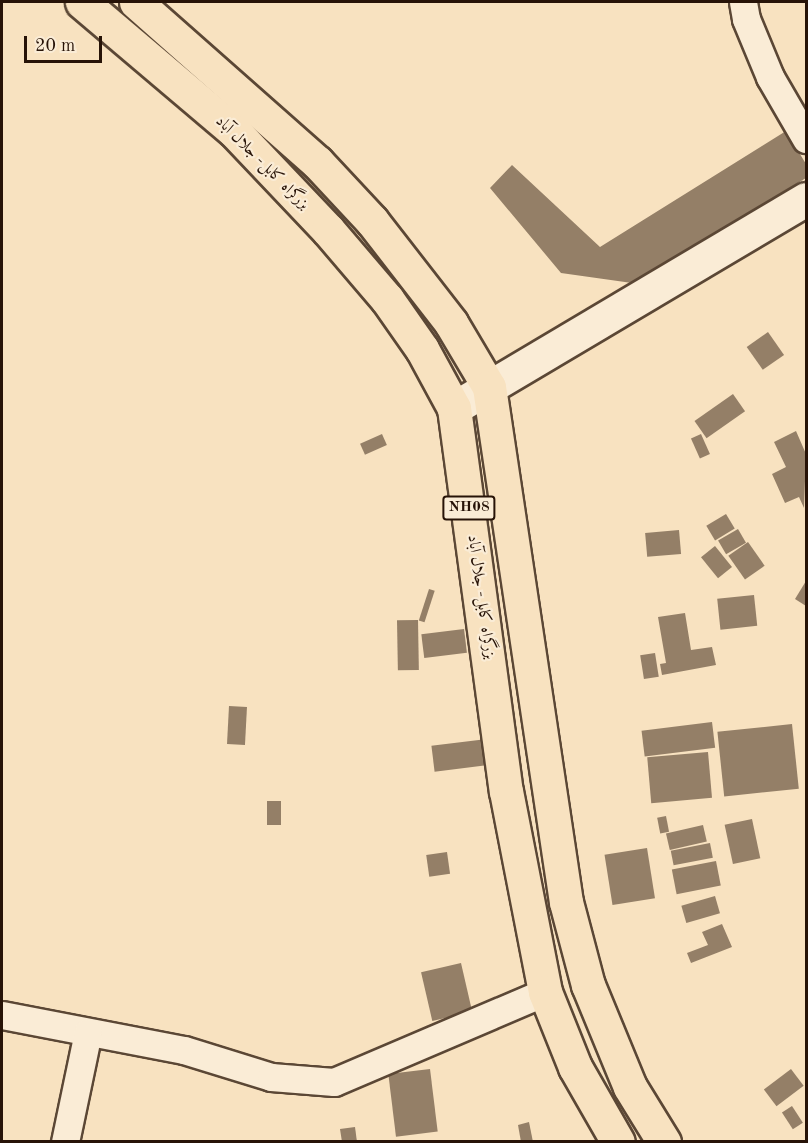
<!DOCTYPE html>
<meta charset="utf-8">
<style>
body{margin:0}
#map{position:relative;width:808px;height:1143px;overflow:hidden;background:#f8e2c0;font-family:"Old Standard TT",Amiri,serif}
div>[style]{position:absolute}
.building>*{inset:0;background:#947f67;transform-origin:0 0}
.roads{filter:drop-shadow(2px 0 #5b4735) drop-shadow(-2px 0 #5b4735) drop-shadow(0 2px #5b4735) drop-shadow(0 -2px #5b4735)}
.street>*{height:27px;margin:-13.5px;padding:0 13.5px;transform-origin:13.5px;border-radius:13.5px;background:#faecd6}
.secondary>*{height:33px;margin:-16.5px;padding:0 16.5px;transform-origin:16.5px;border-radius:16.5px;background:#faecd6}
.highway>*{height:33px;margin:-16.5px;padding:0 16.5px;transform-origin:16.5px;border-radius:16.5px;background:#f8e2c0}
span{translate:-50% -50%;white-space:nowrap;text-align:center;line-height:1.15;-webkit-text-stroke:4.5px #faecd6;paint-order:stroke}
.shield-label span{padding:2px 4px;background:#faecd6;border:2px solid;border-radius:4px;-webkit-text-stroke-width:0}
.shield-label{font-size:15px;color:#271307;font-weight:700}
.street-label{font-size:16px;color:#271307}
.frame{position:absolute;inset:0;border:3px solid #271307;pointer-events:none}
.scale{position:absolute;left:24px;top:36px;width:78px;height:27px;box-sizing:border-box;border:3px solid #271307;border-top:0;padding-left:8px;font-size:18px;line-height:21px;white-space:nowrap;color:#271307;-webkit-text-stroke:4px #faecd6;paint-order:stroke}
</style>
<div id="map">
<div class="building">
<i style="clip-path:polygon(786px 131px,806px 164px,806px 178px,632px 283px,561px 273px,490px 188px,512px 165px,600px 247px)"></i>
<i style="left:768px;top:332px;width:28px;height:26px;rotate:55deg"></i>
<i style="left:733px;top:394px;width:21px;height:47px;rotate:55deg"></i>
<i style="clip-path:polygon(796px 431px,806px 454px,804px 508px,799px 497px,785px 503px,772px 474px,786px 467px,774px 442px)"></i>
<i style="left:382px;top:434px;width:12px;height:24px;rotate:66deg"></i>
<i style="left:701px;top:434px;width:22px;height:11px;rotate:66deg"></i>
<i style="left:726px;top:514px;width:17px;height:23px;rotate:59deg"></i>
<i style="left:738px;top:529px;width:16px;height:23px;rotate:60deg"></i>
<i style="left:679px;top:530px;width:24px;height:34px;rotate:85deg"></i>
<i style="left:748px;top:542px;width:29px;height:24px;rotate:55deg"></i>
<i style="left:715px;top:546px;width:27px;height:18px;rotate:51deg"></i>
<i style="clip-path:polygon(806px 581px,806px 606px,795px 599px)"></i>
<i style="left:429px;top:589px;width:6px;height:33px;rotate:18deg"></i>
<i style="left:754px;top:595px;width:31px;height:37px;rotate:84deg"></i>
<i style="clip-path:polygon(685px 613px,691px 650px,712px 647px,716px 665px,662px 675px,660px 664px,666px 663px,658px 617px)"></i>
<i style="left:418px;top:620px;width:50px;height:21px;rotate:89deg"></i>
<i style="left:464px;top:629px;width:24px;height:43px;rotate:83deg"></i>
<i style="left:655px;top:653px;width:24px;height:15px;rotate:81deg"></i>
<i style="left:229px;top:706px;width:18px;height:38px;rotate:3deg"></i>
<i style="left:712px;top:722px;width:26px;height:71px;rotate:83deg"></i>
<i style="left:792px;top:724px;width:65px;height:75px;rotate:84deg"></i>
<i style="left:487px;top:739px;width:26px;height:56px;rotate:83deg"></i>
<i style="left:708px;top:752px;width:46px;height:61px;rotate:85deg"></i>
<i style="left:267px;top:801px;width:14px;height:24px"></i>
<i style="left:666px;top:816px;width:16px;height:9px;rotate:79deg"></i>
<i style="left:752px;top:819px;width:40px;height:28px;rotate:78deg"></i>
<i style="left:703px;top:825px;width:17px;height:38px;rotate:77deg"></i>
<i style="left:710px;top:843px;width:15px;height:40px;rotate:79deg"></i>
<i style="left:647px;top:848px;width:51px;height:43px;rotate:81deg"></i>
<i style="left:447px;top:852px;width:22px;height:21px;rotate:82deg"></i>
<i style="left:716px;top:861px;width:25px;height:45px;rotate:79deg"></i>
<i style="left:715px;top:896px;width:18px;height:35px;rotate:74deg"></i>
<i style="clip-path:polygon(722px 924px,732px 947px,691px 963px,687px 953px,708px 945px,702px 932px)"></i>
<i style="left:461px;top:963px;width:50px;height:41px;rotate:77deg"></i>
<i style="left:430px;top:1069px;width:63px;height:42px;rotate:83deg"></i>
<i style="left:791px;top:1069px;width:21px;height:34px;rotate:53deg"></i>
<i style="left:792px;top:1106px;width:20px;height:12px;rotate:57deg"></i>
<i style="clip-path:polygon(529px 1122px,533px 1142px,521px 1142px,518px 1125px)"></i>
<i style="clip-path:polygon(355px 1127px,357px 1142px,342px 1142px,340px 1129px)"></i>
</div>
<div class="roads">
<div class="street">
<i style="left:743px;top:2px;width:17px;rotate:80deg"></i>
<i style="left:746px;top:19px;width:63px;rotate:67.5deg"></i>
<i style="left:770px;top:77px;width:72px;rotate:59.9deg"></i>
<i style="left:2px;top:1015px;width:185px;rotate:10.9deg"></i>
<i style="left:184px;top:1050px;width:91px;rotate:17.2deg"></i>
<i style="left:271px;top:1077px;width:63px;rotate:4.5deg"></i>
<i style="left:334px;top:1082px;width:229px;rotate:-23.1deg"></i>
<i style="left:65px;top:1142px;width:112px;rotate:-78.2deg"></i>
</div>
<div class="secondary">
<i style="left:454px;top:408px;width:409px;rotate:-30.7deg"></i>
</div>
<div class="highway">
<i style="left:82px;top:2px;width:199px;rotate:40.3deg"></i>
<i style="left:234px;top:131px;width:137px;rotate:46.5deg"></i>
<i style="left:328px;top:230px;width:91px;rotate:49.5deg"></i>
<i style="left:387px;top:299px;width:61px;rotate:55deg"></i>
<i style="left:422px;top:349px;width:67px;rotate:61.5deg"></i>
<i style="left:454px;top:408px;width:387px;rotate:82.3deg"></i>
<i style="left:506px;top:791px;width:205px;rotate:79deg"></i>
<i style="left:545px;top:992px;width:81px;rotate:68.2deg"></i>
<i style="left:575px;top:1067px;width:86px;rotate:60.2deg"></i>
<i style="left:136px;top:2px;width:242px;rotate:41.5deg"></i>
<i style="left:317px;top:162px;width:81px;rotate:47deg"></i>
<i style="left:372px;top:221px;width:129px;rotate:52.2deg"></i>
<i style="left:451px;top:323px;width:74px;rotate:59.3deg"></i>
<i style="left:489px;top:387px;width:521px;rotate:81.5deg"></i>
<i style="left:566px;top:902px;width:86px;rotate:75.2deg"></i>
<i style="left:588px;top:985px;width:110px;rotate:67.6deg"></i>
<i style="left:630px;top:1087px;width:65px;rotate:58.3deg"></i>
</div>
</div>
<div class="shield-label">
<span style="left:469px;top:508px">NH08</span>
</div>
<div class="street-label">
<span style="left:262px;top:163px;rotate:45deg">بزرگراه کابل- جلال آباد</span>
<span style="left:481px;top:597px;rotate:82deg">بزرگراه کابل- جلال آباد</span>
</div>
<div class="frame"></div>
<div class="scale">20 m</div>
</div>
